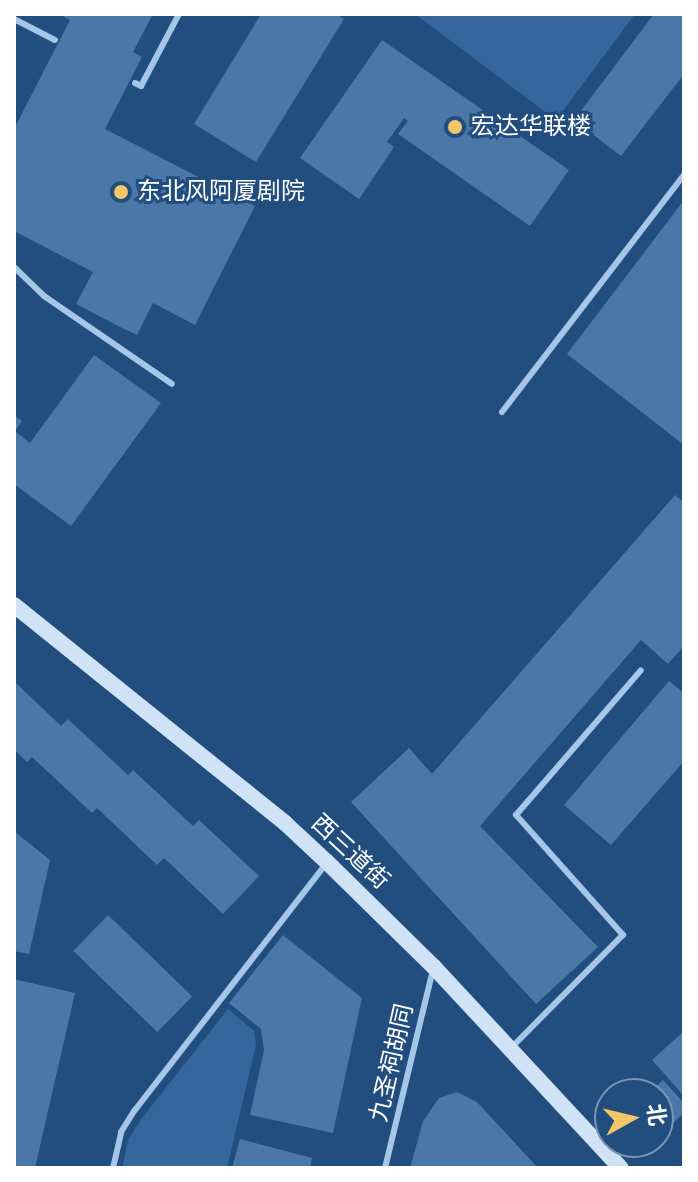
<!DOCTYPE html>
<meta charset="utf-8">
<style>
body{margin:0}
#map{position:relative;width:698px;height:1182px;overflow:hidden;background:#214d7f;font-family:"Varela Round","Noto Sans SC",sans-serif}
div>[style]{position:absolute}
.green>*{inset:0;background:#35679d}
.building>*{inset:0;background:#4a77a8;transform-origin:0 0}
.lane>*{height:6px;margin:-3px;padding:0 3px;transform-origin:3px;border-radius:3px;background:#a6c6e7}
.secondary>*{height:16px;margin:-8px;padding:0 8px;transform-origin:8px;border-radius:8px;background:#d0e2f6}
.dots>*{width:22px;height:22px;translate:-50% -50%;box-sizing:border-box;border:4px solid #214d7f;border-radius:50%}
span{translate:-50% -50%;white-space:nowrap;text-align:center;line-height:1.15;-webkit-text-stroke:6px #214d7f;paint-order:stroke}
.poi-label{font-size:24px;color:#fff}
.left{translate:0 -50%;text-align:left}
.street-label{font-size:24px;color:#fff}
.frame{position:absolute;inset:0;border:16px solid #fff;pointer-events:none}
.north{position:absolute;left:594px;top:1078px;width:80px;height:80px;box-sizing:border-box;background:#214d7f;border:2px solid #7a94b2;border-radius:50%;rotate:82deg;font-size:22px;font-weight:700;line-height:32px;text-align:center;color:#fff}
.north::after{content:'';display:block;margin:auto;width:28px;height:36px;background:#f3c668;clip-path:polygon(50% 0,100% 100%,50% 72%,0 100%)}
</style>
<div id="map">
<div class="green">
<i style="clip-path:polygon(415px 14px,635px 14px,556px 120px)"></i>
<i style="clip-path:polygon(228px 1009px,254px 1031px,256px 1045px,227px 1168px,122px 1168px,128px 1140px,142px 1118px)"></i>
</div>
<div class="building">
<i style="clip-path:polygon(59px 14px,153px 14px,133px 52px,142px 57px,105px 129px,255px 206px,195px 325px,153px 303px,137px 335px,122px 328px,76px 304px,93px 272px,14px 231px,14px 129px,70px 20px)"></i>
<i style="clip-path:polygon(261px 14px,336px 14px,344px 19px,256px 162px,194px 124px)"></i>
<i style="clip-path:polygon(654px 14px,684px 14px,684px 74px,621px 156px,574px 120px)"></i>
<i style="clip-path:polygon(382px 40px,569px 170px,530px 226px,398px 134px,408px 121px,404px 118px,387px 142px,394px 147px,359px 199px,300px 158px)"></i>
<i style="clip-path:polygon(684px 200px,684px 445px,567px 354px)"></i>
<i style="clip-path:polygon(94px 355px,161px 403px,71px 526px,14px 484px,14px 415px,22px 421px,15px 431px,30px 443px)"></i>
<i style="clip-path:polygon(675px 495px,684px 502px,684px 646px,668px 664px,641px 640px,480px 826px,598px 947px,536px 1004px,351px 802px,409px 748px,432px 774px)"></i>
<i style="clip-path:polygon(14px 681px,61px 726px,68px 719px,128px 775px,133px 770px,193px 826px,199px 820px,259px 876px,223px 914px,164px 858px,157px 865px,97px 808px,92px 813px,32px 757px,27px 762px,14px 749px)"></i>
<i style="clip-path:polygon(669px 681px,684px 693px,684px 761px,611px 845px,564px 805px)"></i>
<i style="clip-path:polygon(14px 831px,50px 860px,29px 954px,14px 951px)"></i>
<i style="left:108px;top:915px;width:117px;height:50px;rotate:44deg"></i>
<i style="clip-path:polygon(283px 935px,362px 998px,333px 1133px,250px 1115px,264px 1050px,261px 1029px,229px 1003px)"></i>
<i style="clip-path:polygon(14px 979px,75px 993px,35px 1168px,14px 1168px)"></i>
<i style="clip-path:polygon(684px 1031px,684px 1096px,652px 1060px)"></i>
<i style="clip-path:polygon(663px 1080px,684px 1103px,684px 1113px,665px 1130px,658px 1122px,658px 1094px,648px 1094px)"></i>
<i style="clip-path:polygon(457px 1092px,477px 1102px,538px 1168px,410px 1168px,423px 1121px,439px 1098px)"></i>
<i style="clip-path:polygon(240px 1139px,312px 1158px,310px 1168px,232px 1168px)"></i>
</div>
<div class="lane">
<i style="left:14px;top:19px;width:46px;rotate:27.1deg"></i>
<i style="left:135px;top:83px;width:7px;rotate:27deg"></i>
<i style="left:141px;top:86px;width:81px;rotate:-62.2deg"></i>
<i style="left:14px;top:267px;width:42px;rotate:44deg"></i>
<i style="left:44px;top:296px;width:155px;rotate:34.5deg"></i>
<i style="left:502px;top:412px;width:299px;rotate:-52.5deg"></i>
<i style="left:512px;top:1047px;width:158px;rotate:-45.3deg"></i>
<i style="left:623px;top:935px;width:161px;rotate:-131.7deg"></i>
<i style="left:516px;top:815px;width:191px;rotate:-49.2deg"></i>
<i style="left:113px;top:1168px;width:37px;rotate:-77deg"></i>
<i style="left:121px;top:1132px;width:26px;rotate:-58deg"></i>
<i style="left:135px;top:1110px;width:310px;rotate:-52.2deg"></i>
<i style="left:385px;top:1168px;width:205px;rotate:-76.4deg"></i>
</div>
<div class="secondary">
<i style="left:14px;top:605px;width:348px;rotate:38.8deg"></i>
<i style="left:285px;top:823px;width:57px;rotate:42.9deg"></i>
<i style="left:327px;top:862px;width:148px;rotate:44.5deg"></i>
<i style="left:433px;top:966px;width:276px;rotate:47.1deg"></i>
</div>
<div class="dots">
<i style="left:455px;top:127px;background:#f3c668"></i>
<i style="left:121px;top:192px;background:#f3c668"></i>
</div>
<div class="poi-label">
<span class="left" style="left:471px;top:127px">宏达华联楼</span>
<span class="left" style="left:137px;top:192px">东北风阿厦剧院</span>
</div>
<div class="street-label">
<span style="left:350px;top:852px;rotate:43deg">西三道街</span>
<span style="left:392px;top:1063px;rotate:-77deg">九圣祠胡同</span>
</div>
<div class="frame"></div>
<div class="north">北</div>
</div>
